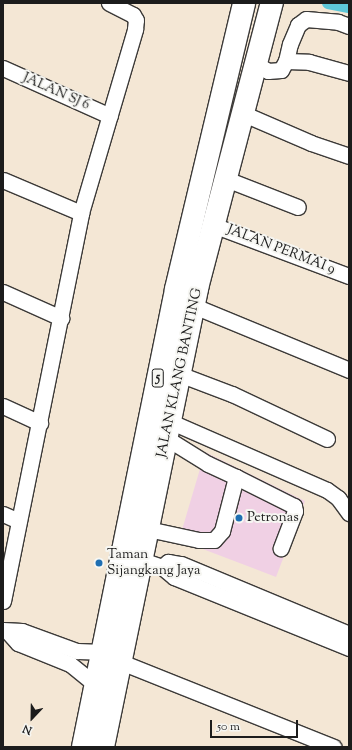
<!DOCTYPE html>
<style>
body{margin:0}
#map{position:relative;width:352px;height:750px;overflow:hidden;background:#f4e7d5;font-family:"Sorts Mill Goudy",serif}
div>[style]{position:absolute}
.built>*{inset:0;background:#f0d0e4}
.canal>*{height:12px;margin:-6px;padding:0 6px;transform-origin:6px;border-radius:6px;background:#5dc7d9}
.roads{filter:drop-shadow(1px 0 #3c3a38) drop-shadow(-1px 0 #3c3a38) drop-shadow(0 1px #3c3a38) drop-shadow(0 -1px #3c3a38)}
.minor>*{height:15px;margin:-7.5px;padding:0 7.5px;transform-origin:7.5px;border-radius:7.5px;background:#fff}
.highway>*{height:22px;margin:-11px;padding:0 11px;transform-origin:11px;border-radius:11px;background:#fff}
.dots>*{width:11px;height:11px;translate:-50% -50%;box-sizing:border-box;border:2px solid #f6f6f2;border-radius:50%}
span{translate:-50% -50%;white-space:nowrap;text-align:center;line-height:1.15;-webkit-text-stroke:4px #f6f6f2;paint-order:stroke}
.shield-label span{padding:1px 3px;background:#f6f6f2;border:1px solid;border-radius:3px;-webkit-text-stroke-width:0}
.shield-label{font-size:13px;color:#1c1c1c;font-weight:700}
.street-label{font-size:14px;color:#1c1c1c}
.poi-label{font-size:14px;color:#1c1c1c}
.left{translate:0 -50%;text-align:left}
.frame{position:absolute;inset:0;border:4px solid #1c1c1c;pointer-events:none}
.north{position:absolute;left:12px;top:698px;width:40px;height:40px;-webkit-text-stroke:3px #f6f6f2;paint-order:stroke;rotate:202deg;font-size:11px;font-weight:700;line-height:16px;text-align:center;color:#1c1c1c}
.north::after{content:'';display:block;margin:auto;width:14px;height:18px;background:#1c1c1c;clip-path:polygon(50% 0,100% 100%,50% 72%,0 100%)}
.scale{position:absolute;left:210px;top:720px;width:88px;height:18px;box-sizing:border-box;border:2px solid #1c1c1c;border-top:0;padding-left:5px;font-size:12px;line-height:14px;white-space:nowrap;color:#1c1c1c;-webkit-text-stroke:3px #f6f6f2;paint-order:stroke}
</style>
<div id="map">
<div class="built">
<i style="clip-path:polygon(205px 452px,305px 501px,276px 577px,179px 540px)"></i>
</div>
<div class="canal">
<i style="left:328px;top:3px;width:21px;rotate:11deg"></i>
</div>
<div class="roads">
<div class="minor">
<i style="left:286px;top:61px;width:23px;rotate:2deg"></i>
<i style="left:309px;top:62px;width:41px;rotate:15.4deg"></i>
<i style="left:256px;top:64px;width:14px;rotate:30deg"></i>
<i style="left:268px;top:71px;width:13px;rotate:-4deg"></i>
<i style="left:281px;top:70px;width:10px;rotate:-61deg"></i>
<i style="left:286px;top:61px;width:17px;rotate:-77deg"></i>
<i style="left:290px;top:44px;width:21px;rotate:-67deg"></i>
<i style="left:298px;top:25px;width:10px;rotate:-37deg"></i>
<i style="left:306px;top:19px;width:32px;rotate:5deg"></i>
<i style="left:338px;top:22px;width:12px;rotate:20deg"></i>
<i style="left:3px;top:68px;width:117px;rotate:24.2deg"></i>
<i style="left:244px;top:114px;width:73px;rotate:23.4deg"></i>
<i style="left:311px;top:143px;width:40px;rotate:18.9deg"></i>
<i style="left:226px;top:179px;width:77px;rotate:21.3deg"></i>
<i style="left:3px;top:180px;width:85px;rotate:22.9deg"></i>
<i style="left:213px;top:225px;width:145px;rotate:20.6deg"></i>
<i style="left:3px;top:292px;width:64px;rotate:24.1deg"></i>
<i style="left:194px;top:306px;width:168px;rotate:22.4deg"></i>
<i style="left:179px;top:374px;width:57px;rotate:20.7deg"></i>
<i style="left:232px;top:394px;width:105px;rotate:25.3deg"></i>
<i style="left:3px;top:406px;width:41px;rotate:24.7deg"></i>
<i style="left:169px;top:421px;width:172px;rotate:23.6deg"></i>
<i style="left:327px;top:490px;width:14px;rotate:36deg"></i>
<i style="left:338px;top:498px;width:19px;rotate:54deg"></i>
<i style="left:236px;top:477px;width:65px;rotate:26.6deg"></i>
<i style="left:294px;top:506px;width:5px;rotate:79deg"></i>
<i style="left:295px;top:511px;width:40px;rotate:111deg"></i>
<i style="left:3px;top:514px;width:17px;rotate:24deg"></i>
<i style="left:148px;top:529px;width:52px;rotate:12.2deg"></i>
<i style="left:199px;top:540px;width:15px"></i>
<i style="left:214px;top:540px;width:12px;rotate:-48deg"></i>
<i style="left:222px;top:531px;width:56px;rotate:-75.5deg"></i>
<i style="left:236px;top:477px;width:31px;rotate:-155deg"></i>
<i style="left:208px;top:464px;width:49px;rotate:-148.2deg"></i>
<i style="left:141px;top:560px;width:22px;rotate:18deg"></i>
<i style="left:162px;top:567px;width:8px;rotate:-40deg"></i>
<i style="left:168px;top:562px;width:13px;rotate:9deg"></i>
<i style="left:181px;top:564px;width:182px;rotate:22.6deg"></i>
<i style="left:162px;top:567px;width:16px;rotate:40deg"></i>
<i style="left:174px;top:577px;width:189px;rotate:22.1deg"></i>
<i style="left:3px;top:601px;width:396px;rotate:-78.6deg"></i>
<i style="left:81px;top:213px;width:192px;rotate:-73.6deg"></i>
<i style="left:135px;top:29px;width:9px;rotate:-84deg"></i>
<i style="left:136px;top:20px;width:6px;rotate:-121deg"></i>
<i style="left:133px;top:15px;width:27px;rotate:-153deg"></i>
<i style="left:3px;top:630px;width:19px;rotate:3deg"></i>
<i style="left:22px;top:631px;width:59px;rotate:20deg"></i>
<i style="left:77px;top:651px;width:25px;rotate:2deg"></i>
<i style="left:8px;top:632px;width:15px;rotate:48deg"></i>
<i style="left:18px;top:643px;width:56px;rotate:22deg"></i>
<i style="left:70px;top:664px;width:32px;rotate:39deg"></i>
<i style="left:121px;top:662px;width:229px;rotate:21.8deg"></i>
</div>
<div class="highway">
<i style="left:83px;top:747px;width:467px;rotate:-78.5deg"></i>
<i style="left:176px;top:289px;width:294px;rotate:-76.6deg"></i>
<i style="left:103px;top:747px;width:469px;rotate:-78.4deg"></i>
<i style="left:197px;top:288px;width:295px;rotate:-75.3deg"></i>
</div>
</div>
<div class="dots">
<i style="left:239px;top:518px;background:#1f6fb2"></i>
<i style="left:99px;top:563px;background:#1f6fb2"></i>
</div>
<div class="shield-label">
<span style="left:158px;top:378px">5</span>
</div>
<div class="street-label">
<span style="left:56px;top:92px;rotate:24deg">JALAN SJ 6</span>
<span style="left:281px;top:250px;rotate:21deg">JALAN PERMAI 9</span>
<span style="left:180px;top:373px;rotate:-78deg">JALAN KLANG BANTING</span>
</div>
<div class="poi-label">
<span class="left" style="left:247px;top:518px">Petronas</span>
<span class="left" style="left:107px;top:563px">Taman<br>Sijangkang Jaya</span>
</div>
<div class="frame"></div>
<div class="north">N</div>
<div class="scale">50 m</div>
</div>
